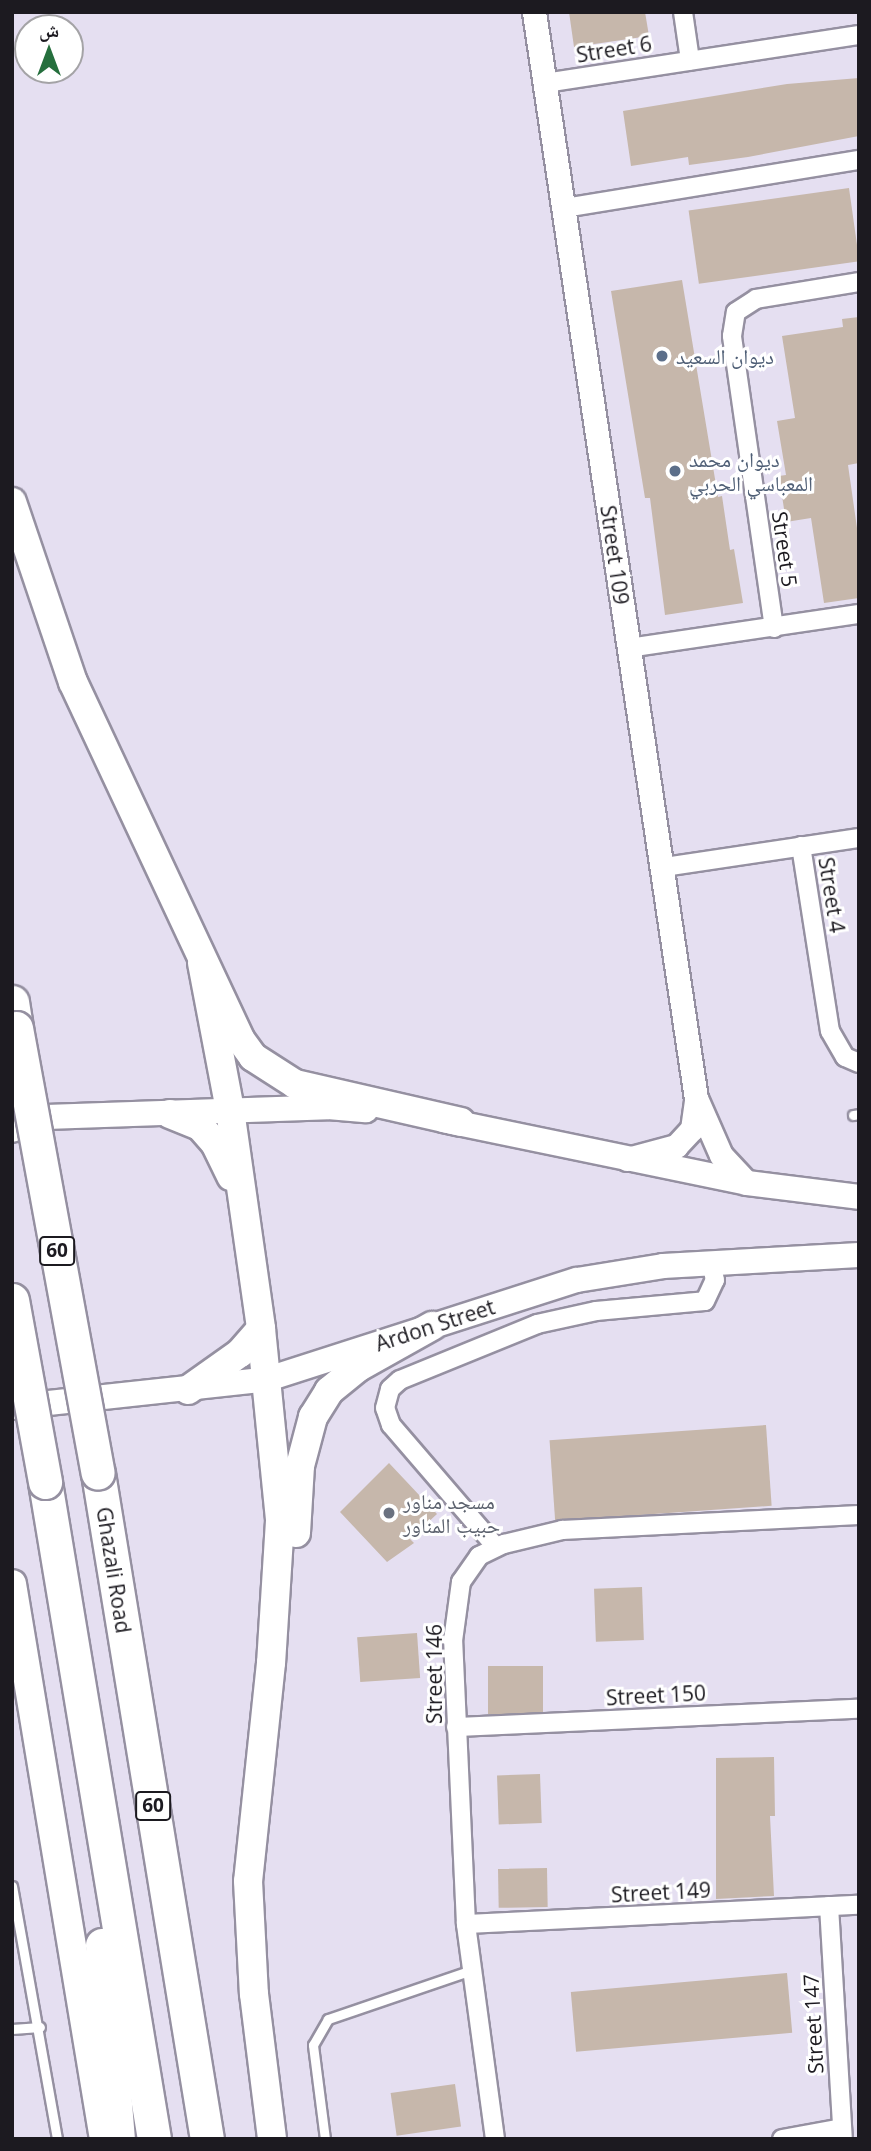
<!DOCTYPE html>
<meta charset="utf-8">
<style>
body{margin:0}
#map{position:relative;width:871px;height:2151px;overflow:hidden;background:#e5dff1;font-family:"Open Sans","Noto Naskh Arabic",sans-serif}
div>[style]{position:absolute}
.building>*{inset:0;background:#c6b7ab;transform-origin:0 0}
.roads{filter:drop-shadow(2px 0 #9590a1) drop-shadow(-2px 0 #9590a1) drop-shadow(0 2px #9590a1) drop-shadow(0 -2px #9590a1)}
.service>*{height:9px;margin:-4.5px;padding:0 4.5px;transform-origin:4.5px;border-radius:4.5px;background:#fff}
.minor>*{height:18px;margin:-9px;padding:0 9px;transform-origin:9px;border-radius:9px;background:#fff}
.tertiary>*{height:23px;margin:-11.5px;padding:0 11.5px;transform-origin:11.5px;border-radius:11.5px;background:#fff}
.secondary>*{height:24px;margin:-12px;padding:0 12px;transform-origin:12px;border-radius:12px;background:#fff}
.primary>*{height:28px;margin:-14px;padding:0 14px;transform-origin:14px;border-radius:14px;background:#fff}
.motorway>*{height:33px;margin:-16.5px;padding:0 16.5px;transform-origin:16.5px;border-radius:16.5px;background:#fff}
.bridges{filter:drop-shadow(2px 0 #9590a1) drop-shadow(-2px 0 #9590a1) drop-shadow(0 2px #9590a1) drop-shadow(0 -2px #9590a1)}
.motorway-bridge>*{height:33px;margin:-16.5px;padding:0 16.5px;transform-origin:16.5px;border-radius:16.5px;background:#fff}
.dots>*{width:19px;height:19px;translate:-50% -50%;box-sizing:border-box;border:4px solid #fff;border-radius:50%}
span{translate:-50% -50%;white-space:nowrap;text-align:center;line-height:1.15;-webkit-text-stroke:6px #fff;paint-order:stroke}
.shield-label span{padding:2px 5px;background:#fff;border:2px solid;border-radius:5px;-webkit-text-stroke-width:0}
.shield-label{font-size:19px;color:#1c1a20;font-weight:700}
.street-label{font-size:21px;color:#1c1a20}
.service-label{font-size:21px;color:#4e5e75}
.left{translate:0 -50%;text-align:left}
.worship-label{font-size:21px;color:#5b616d}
.frame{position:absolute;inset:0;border:14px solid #1c1a20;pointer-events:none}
.north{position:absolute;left:14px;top:14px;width:70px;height:70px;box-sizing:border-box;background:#fff;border:2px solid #a4a3a6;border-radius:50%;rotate:0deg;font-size:19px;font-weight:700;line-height:28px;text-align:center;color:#1c1a20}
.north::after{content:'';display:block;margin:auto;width:24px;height:32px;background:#256f3d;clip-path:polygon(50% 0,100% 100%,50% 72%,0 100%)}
</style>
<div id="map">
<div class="building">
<i style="clip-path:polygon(569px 12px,645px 12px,649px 36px,574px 47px)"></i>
<i style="clip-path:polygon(859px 78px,859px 136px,748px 157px,689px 165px,688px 157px,631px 166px,623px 111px,787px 84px)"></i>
<i style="left:849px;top:188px;width:74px;height:162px;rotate:82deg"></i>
<i style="clip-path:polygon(682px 280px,718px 497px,722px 496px,730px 550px,734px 549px,743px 603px,665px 615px,650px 498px,645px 498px,611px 291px)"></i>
<i style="clip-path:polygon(859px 317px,859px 463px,848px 465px,859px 542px,859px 598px,824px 603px,811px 518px,786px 522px,779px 476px,786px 475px,777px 421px,795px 418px,782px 336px,843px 327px,842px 319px)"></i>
<i style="left:766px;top:1425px;width:81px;height:217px;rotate:86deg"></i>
<i style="clip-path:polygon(389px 1463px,437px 1514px,410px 1539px,414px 1543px,387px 1562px,340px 1512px)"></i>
<i style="left:642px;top:1587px;width:53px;height:48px;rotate:88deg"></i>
<i style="left:417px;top:1633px;width:45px;height:60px;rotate:86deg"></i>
<i style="left:488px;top:1666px;width:55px;height:48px"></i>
<i style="clip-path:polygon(774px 1757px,775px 1816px,770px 1816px,774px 1896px,716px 1899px,716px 1758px)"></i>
<i style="left:540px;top:1774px;width:49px;height:43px;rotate:88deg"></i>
<i style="left:547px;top:1868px;width:39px;height:49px;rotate:89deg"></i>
<i style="left:787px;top:1973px;width:60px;height:217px;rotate:85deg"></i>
<i style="left:455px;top:2084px;width:43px;height:65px;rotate:82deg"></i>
</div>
<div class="roads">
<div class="service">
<i style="left:853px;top:1115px;width:6px;rotate:-9deg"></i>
<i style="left:12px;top:1886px;width:257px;rotate:79.9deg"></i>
<i style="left:12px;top:2029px;width:28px;rotate:-4deg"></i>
<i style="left:325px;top:2139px;width:95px;rotate:-97.3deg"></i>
<i style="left:313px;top:2045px;width:30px;rotate:-60deg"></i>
<i style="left:328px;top:2019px;width:152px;rotate:-18.8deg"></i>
</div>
<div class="minor">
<i style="left:683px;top:12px;width:49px;rotate:81.7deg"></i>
<i style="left:545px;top:83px;width:318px;rotate:-8.7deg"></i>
<i style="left:565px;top:208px;width:298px;rotate:-9.3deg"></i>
<i style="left:774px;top:628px;width:295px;rotate:-98.2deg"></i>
<i style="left:732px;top:336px;width:24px;rotate:-81deg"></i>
<i style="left:736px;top:312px;width:24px;rotate:-33deg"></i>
<i style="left:756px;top:299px;width:104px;rotate:-9.4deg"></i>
<i style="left:628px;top:648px;width:233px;rotate:-8.4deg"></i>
<i style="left:801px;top:846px;width:187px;rotate:81.1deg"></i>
<i style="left:830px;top:1031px;width:30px;rotate:60deg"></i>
<i style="left:845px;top:1057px;width:15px;rotate:23deg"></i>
<i style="left:664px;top:867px;width:197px;rotate:-8.5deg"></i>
<i style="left:496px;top:1547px;width:161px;rotate:-130.7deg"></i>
<i style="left:391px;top:1425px;width:18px;rotate:-109deg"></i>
<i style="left:385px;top:1408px;width:20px;rotate:-75deg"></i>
<i style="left:390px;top:1389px;width:13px;rotate:-42deg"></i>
<i style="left:400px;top:1380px;width:148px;rotate:-22.2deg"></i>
<i style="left:537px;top:1324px;width:60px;rotate:-12.4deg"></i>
<i style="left:596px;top:1311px;width:109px;rotate:-5.2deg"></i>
<i style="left:705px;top:1301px;width:23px;rotate:-65deg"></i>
<i style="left:715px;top:1280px;width:18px;rotate:-103deg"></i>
<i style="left:456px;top:1727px;width:403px;rotate:-2.6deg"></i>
<i style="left:829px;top:1906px;width:233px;rotate:86.6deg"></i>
<i style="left:466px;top:1924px;width:393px;rotate:-2.8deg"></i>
<i style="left:495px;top:2139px;width:217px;rotate:-97.7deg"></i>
<i style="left:466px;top:1924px;width:283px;rotate:-92.6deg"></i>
<i style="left:453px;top:1641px;width:60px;rotate:-82.3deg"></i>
<i style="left:461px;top:1582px;width:32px;rotate:-55deg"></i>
<i style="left:479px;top:1556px;width:28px;rotate:-26deg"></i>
<i style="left:504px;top:1544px;width:60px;rotate:-13.6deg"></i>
<i style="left:562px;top:1530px;width:297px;rotate:-2.9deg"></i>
<i style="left:782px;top:2139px;width:61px;rotate:-10.4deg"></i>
</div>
<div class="tertiary">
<i style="left:534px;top:12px;width:1098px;rotate:81.52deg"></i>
<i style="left:696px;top:1098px;width:62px;rotate:66.3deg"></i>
<i style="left:721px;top:1155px;width:38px;rotate:47deg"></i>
<i style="left:627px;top:1159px;width:51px;rotate:-14.9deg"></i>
<i style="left:676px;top:1146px;width:23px;rotate:-47deg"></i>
<i style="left:692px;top:1129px;width:28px;rotate:-82deg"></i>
</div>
<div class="secondary">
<i style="left:17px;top:1118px;width:311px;rotate:-2deg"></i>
<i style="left:328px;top:1107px;width:38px;rotate:5deg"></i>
<i style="left:443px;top:1120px;width:310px;rotate:11.7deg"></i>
<i style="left:747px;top:1183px;width:113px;rotate:7.1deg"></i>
<i style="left:12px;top:1407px;width:258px;rotate:-6.2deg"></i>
<i style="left:268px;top:1379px;width:324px;rotate:-17.8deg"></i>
<i style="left:577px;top:1280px;width:87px;rotate:-9.2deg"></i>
<i style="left:663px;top:1266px;width:196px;rotate:-3.2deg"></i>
</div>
<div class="primary">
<i style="left:12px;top:502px;width:190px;rotate:71.3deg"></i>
<i style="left:73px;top:682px;width:394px;rotate:64.9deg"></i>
<i style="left:240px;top:1039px;width:22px;rotate:54deg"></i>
<i style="left:253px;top:1057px;width:50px;rotate:32.7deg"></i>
<i style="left:295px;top:1084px;width:170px;rotate:12.9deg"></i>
<i style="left:202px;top:963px;width:150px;rotate:79.2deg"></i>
<i style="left:230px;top:1110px;width:221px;rotate:81.9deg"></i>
<i style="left:261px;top:1329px;width:193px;rotate:84.3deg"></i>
<i style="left:280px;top:1521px;width:142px;rotate:93.6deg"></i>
<i style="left:271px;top:1663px;width:219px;rotate:96deg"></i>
<i style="left:248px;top:1881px;width:113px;rotate:87deg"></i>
<i style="left:254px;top:1994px;width:146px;rotate:82.9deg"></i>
<i style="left:170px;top:1114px;width:32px;rotate:22deg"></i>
<i style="left:200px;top:1126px;width:23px;rotate:49deg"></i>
<i style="left:215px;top:1143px;width:37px;rotate:64deg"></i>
<i style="left:12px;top:1128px;width:19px;rotate:-36deg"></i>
<i style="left:188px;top:1390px;width:64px;rotate:-35.4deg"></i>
<i style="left:240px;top:1353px;width:32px;rotate:-49deg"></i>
<i style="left:296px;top:1533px;width:67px;rotate:-86.6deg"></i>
<i style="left:300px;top:1466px;width:51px;rotate:-75.1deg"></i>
<i style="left:313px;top:1417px;width:31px;rotate:-58deg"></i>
<i style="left:329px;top:1391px;width:38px;rotate:-39deg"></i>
<i style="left:359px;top:1367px;width:84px;rotate:-29.3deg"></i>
<i style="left:12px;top:1584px;width:563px;rotate:80.59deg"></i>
</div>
<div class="motorway">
<i style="left:12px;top:1002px;width:26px;rotate:81deg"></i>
<i style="left:98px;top:1473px;width:675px;rotate:80.71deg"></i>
<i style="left:45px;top:1482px;width:666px;rotate:80.58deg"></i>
<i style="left:102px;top:1945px;width:195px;rotate:85.3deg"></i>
</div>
</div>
<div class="bridges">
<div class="motorway-bridge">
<i style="left:16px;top:1028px;width:452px;rotate:79.6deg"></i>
<i style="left:12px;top:1300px;width:185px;rotate:79.7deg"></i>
</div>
</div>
<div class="dots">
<i style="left:662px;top:356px;background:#5c6f8a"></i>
<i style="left:675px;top:471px;background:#5c6f8a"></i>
<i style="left:389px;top:1513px;background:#6b7280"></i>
</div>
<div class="shield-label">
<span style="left:57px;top:1251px">60</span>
<span style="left:153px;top:1806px">60</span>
</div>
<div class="street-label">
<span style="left:614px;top:49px;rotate:-9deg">Street 6</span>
<span style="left:785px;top:549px;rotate:82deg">Street 5</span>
<span style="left:615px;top:555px;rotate:82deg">Street 109</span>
<span style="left:832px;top:895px;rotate:81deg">Street 4</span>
<span style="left:435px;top:1325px;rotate:-18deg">Ardon Street</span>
<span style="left:114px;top:1570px;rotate:81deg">Ghazali Road</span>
<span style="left:434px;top:1674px;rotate:-90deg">Street 146</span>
<span style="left:656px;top:1695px;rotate:-3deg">Street 150</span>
<span style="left:661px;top:1892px;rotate:-3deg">Street 149</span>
<span style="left:813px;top:2024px;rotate:-93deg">Street 147</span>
</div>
<div class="service-label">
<span class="left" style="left:676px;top:356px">ديوان السعيد</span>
<span class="left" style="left:689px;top:471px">ديوان محمد<br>المعباسي الحربي</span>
</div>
<div class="worship-label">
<span class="left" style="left:403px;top:1513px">مسجد مناور<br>حبيب المناور</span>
</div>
<div class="frame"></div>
<div class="north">ش</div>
</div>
